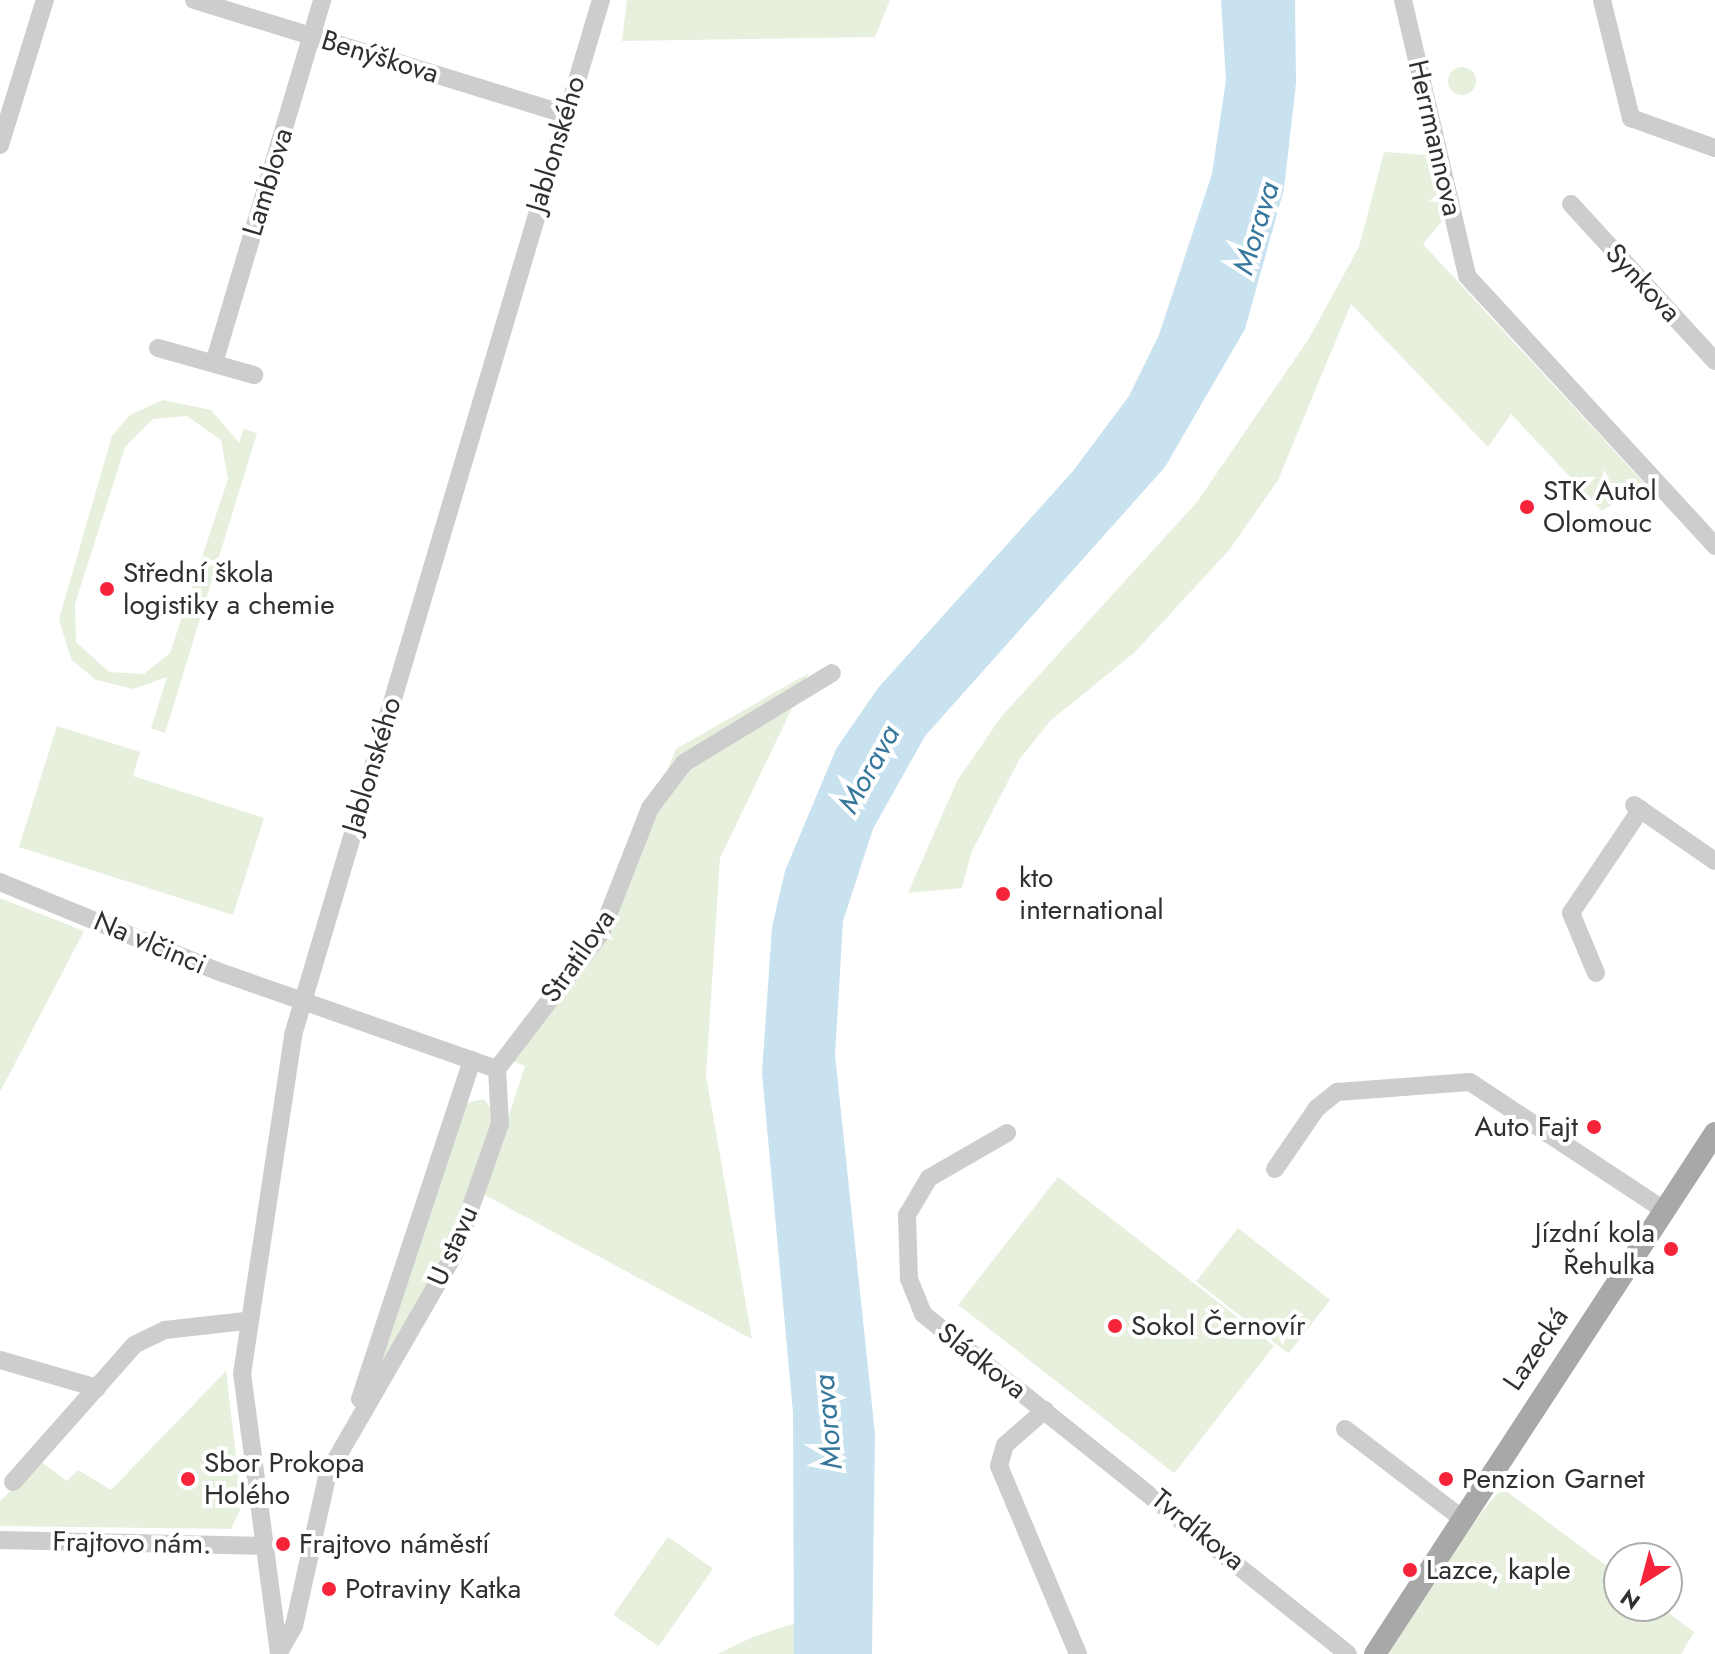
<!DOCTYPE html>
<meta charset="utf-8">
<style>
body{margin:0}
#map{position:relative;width:1715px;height:1654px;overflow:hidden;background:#fff;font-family:Jost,sans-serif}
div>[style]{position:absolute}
.green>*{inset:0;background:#e7efdd;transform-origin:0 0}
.round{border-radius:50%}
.water>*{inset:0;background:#c8e2f0}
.minor>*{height:18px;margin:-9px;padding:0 9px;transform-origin:9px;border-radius:9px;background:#cdcdcd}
.major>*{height:22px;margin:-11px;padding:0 11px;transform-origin:11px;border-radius:11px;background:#a8a8a8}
.dots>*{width:22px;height:22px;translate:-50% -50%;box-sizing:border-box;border:4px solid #fff;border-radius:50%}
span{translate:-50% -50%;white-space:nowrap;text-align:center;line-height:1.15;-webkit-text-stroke:8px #fff;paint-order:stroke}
.street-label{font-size:28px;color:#303030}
.poi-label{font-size:28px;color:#303030}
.left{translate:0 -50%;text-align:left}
.right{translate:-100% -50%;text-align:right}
.water-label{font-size:30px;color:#36779b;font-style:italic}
.north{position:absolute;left:1603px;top:1542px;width:80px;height:80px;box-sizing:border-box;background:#fff;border:2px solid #acacac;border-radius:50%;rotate:216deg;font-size:22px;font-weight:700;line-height:32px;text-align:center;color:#303030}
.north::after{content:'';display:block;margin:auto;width:28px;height:36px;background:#f6243a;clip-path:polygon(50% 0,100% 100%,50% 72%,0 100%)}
</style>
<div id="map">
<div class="green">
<i style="clip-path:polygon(627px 0,890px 0,875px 37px,622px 41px)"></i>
<i class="round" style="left:1448px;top:67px;width:28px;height:28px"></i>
<i style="clip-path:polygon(1384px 152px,1427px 155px,1443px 220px,1423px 244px,1644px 483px,1602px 511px,1511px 414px,1488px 447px,1351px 304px,1278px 480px,1230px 549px,1135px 652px,1050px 721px,1019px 760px,971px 853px,962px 888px,908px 893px,957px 781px,1001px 717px,1197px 502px,1308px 340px,1359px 247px)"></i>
<i style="clip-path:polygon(evenodd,163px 400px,211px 410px,239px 443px,244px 429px,257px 433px,165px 733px,151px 728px,167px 677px,133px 689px,96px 680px,71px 659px,59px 619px,112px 436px,130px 415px,163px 400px,187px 416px,221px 440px,228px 479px,170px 653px,144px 674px,109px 672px,76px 642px,75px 604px,125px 447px,153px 419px,187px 416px)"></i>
<i style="clip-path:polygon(809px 673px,720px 858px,706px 1075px,752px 1339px,483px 1194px,525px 1066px,512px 1061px,604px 928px,676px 749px)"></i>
<i style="clip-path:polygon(57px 726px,140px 752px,133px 776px,264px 818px,233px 915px,19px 847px)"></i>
<i style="clip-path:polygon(0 898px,84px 931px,0 1092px)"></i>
<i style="clip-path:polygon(484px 1099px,495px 1115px,443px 1266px,381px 1363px,466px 1103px)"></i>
<i style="left:1058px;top:1177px;width:274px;height:162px;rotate:38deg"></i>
<i style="left:1238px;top:1228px;width:117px;height:68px;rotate:38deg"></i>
<i style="clip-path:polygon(226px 1371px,242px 1506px,231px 1529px,0 1526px,0 1501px,40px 1461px,67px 1481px,78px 1470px,111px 1490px)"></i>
<i style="clip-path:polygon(1502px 1488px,1619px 1575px,1619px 1606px,1659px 1606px,1694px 1632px,1681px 1654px,1389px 1654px,1447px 1555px)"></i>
<i style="left:668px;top:1537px;width:55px;height:95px;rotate:35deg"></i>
<i style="clip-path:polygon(796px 1623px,794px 1654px,717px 1654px,753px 1637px)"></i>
</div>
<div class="water">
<i style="clip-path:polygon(1221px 0,1295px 0,1296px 83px,1284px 189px,1245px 329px,1165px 467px,925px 736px,873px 829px,843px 921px,835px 1055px,875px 1434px,872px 1654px,794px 1654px,793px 1413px,762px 1073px,772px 927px,785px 871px,836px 749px,878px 688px,1073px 471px,1129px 396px,1159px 335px,1212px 174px,1226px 80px)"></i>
</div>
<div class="minor">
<i style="left:194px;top:0;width:388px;rotate:17.1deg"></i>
<i style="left:1403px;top:0;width:283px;rotate:76.9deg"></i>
<i style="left:1467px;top:276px;width:367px;rotate:47.4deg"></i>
<i style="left:1602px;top:0;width:122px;rotate:76.2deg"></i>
<i style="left:1631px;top:118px;width:89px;rotate:19.7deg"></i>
<i style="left:0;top:145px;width:152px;rotate:-72.8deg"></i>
<i style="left:1571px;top:204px;width:213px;rotate:47.5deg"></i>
<i style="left:158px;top:348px;width:100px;rotate:15.7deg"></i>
<i style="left:214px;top:363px;width:379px;rotate:-73.4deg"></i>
<i style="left:1634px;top:805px;width:98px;rotate:34.7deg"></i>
<i style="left:0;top:882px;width:235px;rotate:22.3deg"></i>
<i style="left:217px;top:971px;width:297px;rotate:19.3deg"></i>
<i style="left:1596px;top:973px;width:65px;rotate:-112.6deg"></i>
<i style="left:1571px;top:913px;width:125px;rotate:-56.1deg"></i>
<i style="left:497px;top:1069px;width:171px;rotate:-52.6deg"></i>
<i style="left:601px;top:933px;width:134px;rotate:-68.6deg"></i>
<i style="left:650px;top:808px;width:56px;rotate:-52.9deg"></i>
<i style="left:684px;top:763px;width:173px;rotate:-31.3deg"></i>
<i style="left:1007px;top:1133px;width:90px;rotate:150deg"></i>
<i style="left:929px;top:1178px;width:43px;rotate:120.7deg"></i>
<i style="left:907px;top:1215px;width:64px;rotate:88.2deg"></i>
<i style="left:909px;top:1279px;width:38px;rotate:68deg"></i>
<i style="left:923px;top:1314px;width:544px;rotate:38.66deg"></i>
<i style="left:1275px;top:1169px;width:74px;rotate:-55.5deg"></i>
<i style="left:1317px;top:1108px;width:26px;rotate:-39deg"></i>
<i style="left:1337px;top:1092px;width:133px;rotate:-4.3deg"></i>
<i style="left:1470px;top:1082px;width:232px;rotate:33.4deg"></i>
<i style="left:0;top:1360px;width:101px;rotate:16.1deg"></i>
<i style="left:360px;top:1399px;width:357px;rotate:-71.7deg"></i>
<i style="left:1045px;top:1410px;width:53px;rotate:138.8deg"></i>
<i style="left:1005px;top:1445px;width:22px;rotate:106deg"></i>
<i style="left:999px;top:1466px;width:204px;rotate:67.2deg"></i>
<i style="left:1345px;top:1429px;width:145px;rotate:37.4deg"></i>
<i style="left:13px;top:1482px;width:183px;rotate:-48.5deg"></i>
<i style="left:134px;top:1345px;width:34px;rotate:-26deg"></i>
<i style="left:165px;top:1330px;width:81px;rotate:-6.4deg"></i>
<i style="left:0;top:1540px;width:263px;rotate:1.3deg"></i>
<i style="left:279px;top:1652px;width:30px;rotate:-60deg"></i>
<i style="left:294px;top:1626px;width:157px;rotate:-77.5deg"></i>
<i style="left:328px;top:1473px;width:252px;rotate:-60deg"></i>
<i style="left:454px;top:1255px;width:139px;rotate:-70.7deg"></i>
<i style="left:500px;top:1124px;width:55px;rotate:-93.1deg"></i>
<i style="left:279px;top:1654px;width:282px;rotate:-97.5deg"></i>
<i style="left:242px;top:1374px;width:343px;rotate:-81.4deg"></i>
<i style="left:293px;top:1035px;width:1080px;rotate:-73.43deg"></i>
</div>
<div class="major">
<i style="left:1375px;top:1654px;width:622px;rotate:-56.87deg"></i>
</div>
<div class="dots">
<i style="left:1527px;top:507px;background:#f6243a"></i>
<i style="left:107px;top:589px;background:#f6243a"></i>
<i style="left:1003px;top:894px;background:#f6243a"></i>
<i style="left:1594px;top:1127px;background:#f6243a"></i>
<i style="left:1671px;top:1249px;background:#f6243a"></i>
<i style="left:1115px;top:1326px;background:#f6243a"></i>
<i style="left:188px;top:1479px;background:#f6243a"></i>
<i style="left:1446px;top:1479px;background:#f6243a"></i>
<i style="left:283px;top:1544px;background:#f6243a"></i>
<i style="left:1410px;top:1570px;background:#f6243a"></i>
<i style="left:329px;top:1589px;background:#f6243a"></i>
</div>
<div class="street-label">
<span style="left:380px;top:57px;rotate:17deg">Benýškova</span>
<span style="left:1435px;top:138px;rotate:77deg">Herrmannova</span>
<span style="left:556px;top:144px;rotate:-73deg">Jablonského</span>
<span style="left:268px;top:182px;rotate:-73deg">Lamblova</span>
<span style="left:1643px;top:283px;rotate:47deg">Synkova</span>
<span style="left:372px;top:765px;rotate:-73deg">Jablonského</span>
<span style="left:150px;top:943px;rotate:23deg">Na vlčinci</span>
<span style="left:578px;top:956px;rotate:-55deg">Stratilova</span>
<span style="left:453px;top:1246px;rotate:-66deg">U stavu</span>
<span style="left:1536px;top:1349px;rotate:-56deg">Lazecká</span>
<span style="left:982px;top:1361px;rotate:38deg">Sládkova</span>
<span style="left:1198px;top:1530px;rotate:39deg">Tvrdíkova</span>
<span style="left:132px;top:1543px;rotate:1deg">Frajtovo nám.</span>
</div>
<div class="poi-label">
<span class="left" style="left:1543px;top:507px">STK Autol<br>Olomouc</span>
<span class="left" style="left:123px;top:589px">Střední škola<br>logistiky a chemie</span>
<span class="left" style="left:1019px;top:894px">kto<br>international</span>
<span class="right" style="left:1578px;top:1127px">Auto Fajt</span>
<span class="right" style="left:1655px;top:1249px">Jízdní kola<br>Řehulka</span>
<span class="left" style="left:1131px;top:1326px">Sokol Černovír</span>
<span class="left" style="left:204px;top:1479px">Sbor Prokopa<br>Holého</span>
<span class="left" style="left:1462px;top:1479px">Penzion Garnet</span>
<span class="left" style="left:299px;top:1544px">Frajtovo náměstí</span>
<span class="left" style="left:1426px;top:1570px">Lazce, kaple</span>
<span class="left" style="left:345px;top:1589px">Potraviny Katka</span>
</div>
<div class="water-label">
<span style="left:1256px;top:228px;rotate:-73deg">Morava</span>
<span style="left:869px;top:769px;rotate:-61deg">Morava</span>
<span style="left:828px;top:1422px;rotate:-95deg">Morava</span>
</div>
<div class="north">N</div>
</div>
